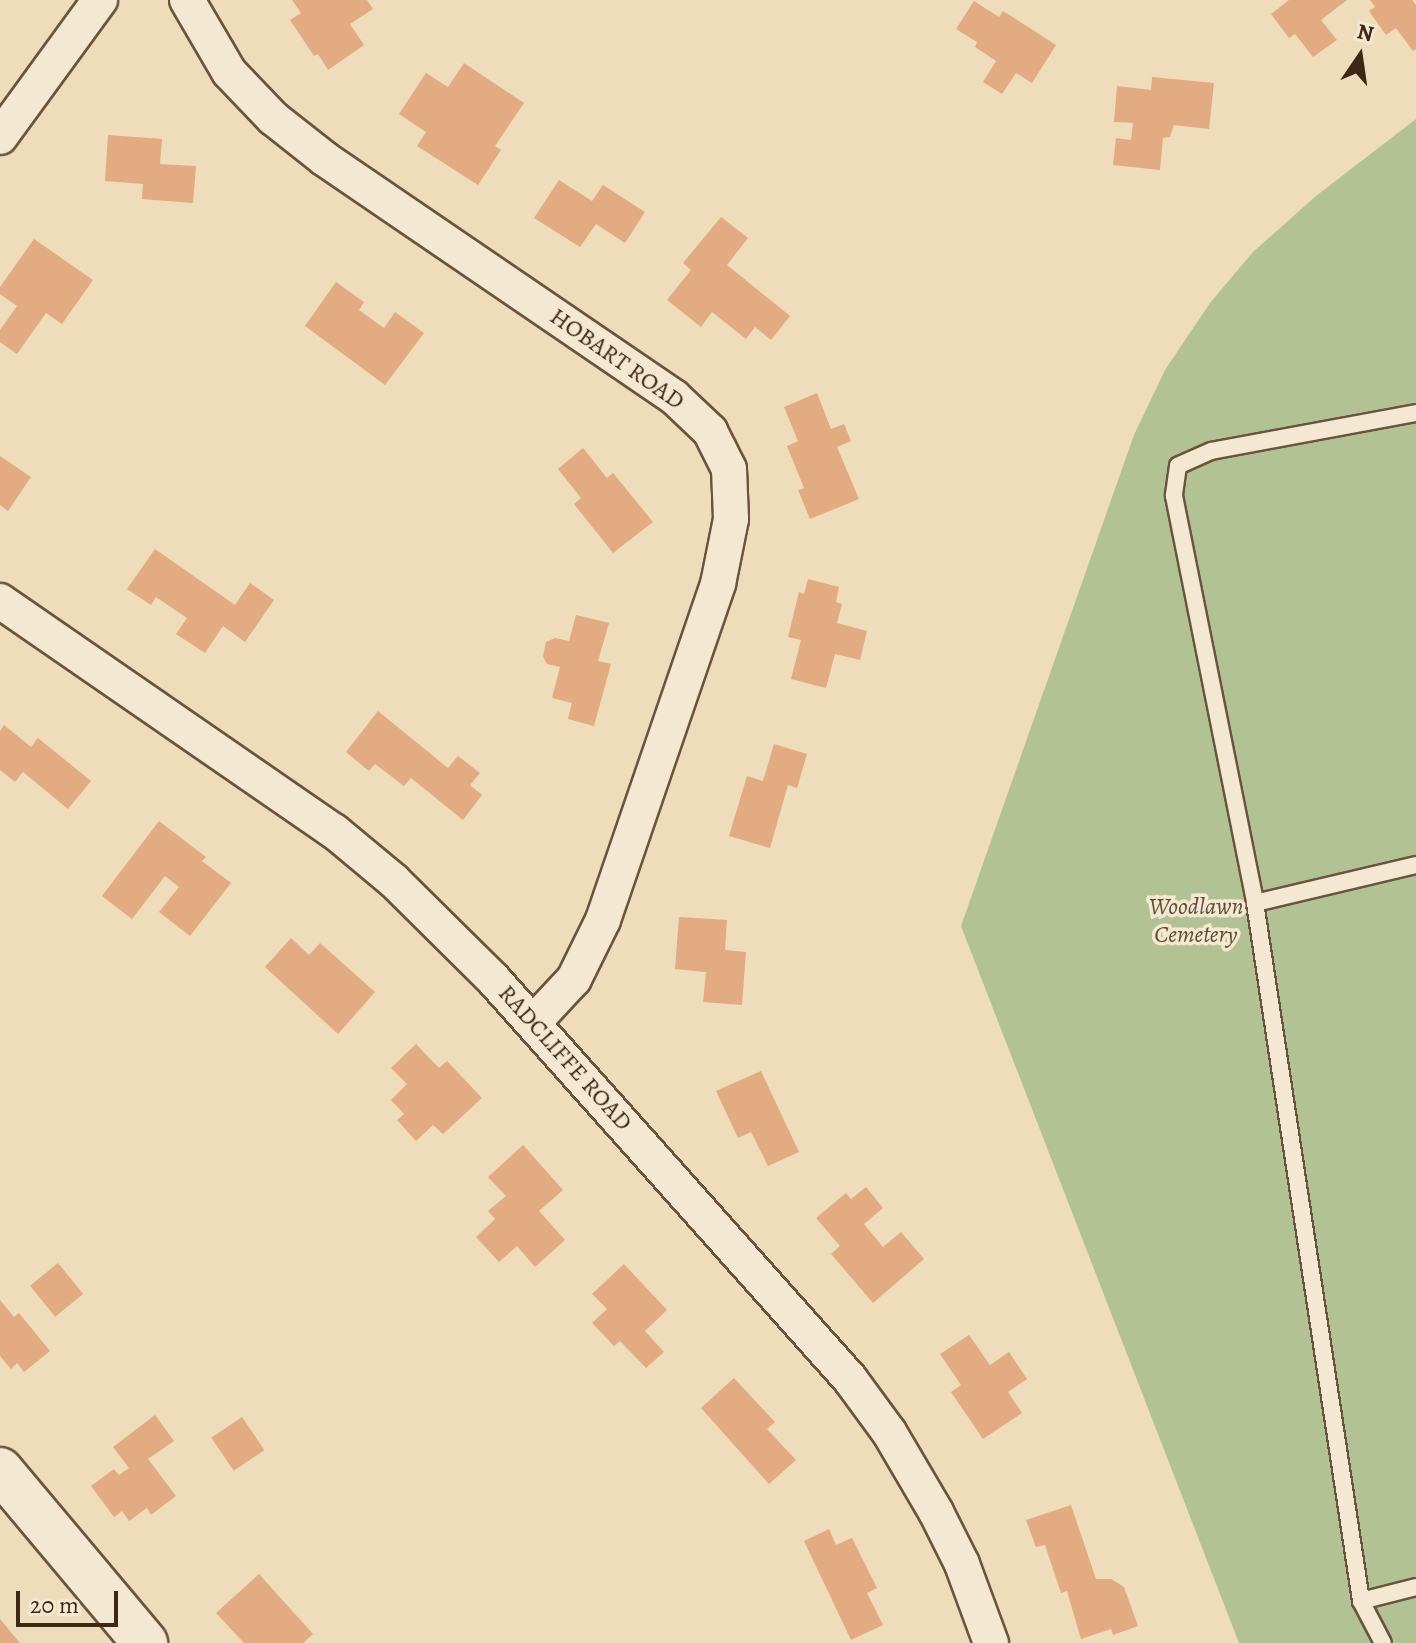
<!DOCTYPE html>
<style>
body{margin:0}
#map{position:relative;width:1416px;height:1643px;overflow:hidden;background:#eedcba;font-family:Alegreya,serif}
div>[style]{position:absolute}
.green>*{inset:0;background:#b2c295}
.building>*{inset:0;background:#e3ab81;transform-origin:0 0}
.roads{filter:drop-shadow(2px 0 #6a543e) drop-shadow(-2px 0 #6a543e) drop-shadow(0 2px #6a543e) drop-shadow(0 -2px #6a543e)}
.lane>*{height:16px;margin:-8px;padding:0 8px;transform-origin:8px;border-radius:8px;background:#f4e8d2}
.street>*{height:34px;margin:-17px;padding:0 17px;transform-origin:17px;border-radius:17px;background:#f4e8d2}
.secondary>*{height:44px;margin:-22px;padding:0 22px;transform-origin:22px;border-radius:22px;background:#f4e8d2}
span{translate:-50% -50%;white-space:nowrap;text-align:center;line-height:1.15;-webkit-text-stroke:7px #f4e8d2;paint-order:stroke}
.street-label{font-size:24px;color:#3e2714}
.park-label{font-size:24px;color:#5b4e34;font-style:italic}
.north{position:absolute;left:1320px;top:16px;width:80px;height:80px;-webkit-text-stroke:6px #f4e8d2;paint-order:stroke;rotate:13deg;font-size:22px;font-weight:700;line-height:32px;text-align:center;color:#3e2714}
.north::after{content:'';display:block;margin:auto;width:28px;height:36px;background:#3e2714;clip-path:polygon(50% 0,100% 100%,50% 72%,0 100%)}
.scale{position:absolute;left:16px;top:1591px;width:102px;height:36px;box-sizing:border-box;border:4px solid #3e2714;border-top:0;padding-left:10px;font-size:24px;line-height:28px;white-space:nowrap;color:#3e2714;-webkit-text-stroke:6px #f4e8d2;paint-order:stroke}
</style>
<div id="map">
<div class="green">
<i style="clip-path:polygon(1416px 119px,1416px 1643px,1239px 1643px,961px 926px,1134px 435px,1165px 370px,1210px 303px,1253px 252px,1316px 196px)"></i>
</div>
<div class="building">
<i style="clip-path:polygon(292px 0,367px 0,373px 9px,350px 24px,364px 45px,328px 70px,318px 54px,314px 56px,290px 20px,301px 13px)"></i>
<i style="clip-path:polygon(1289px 0,1347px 0,1321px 20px,1337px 40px,1313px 57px,1295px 34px,1289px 38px,1271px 14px)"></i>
<i style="clip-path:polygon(1370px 0,1412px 0,1416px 5px,1416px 49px,1413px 51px,1396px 28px,1386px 35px,1369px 11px,1375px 7px)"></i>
<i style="clip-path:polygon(974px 1px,999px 17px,1003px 11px,1056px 45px,1032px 83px,1016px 73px,1002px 94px,983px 82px,996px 61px,975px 47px,977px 42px,956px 29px)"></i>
<i style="clip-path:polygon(464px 63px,524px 103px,495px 146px,501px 150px,478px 185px,417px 146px,426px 132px,399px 114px,426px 73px,448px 87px)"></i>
<i style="clip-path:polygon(1152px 77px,1214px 83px,1209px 129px,1174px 125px,1170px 137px,1163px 138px,1160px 170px,1113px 165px,1116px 138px,1131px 140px,1133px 123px,1114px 122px,1117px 86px,1151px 90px)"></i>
<i style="clip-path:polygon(108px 135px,162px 139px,160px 164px,196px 166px,193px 203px,142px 199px,143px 184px,105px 181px)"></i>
<i style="clip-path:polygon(559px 180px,592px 201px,603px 185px,645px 212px,625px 243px,596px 224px,580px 247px,534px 218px)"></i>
<i style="clip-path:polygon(721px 217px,748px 238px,727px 265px,790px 316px,771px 340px,755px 327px,746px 339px,712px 312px,701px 327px,667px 300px,691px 270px,683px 263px)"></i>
<i style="clip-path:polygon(34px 239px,93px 280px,62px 324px,46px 313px,17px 354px,0 342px,0 330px,17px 306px,0 294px,0 287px)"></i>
<i style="clip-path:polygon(336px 282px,364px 302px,359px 310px,384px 328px,395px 312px,424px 333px,385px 385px,305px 326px)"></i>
<i style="clip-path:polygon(817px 393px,831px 429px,844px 424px,851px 441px,837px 447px,859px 499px,810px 519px,798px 490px,804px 488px,787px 446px,798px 441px,784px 407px)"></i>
<i style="clip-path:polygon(583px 448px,607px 478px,613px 473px,653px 522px,613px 553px,574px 504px,581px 498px,558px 469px)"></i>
<i style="clip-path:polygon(0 456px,31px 477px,8px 511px,0 505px)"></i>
<i style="clip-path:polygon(155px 549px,235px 605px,250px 583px,274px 600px,245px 642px,223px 626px,205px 653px,176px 634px,187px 618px,156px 597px,151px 605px,127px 589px)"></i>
<i style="clip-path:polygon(808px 579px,839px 587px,836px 602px,842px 604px,837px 623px,867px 631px,860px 660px,835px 654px,826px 688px,791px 679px,801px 640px,788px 637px,799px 592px,804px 594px)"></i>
<i style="clip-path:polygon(576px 615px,609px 623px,598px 661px,611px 664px,594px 726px,568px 719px,572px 703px,552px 698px,560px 667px,547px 664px,543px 656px,546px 642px,555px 638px,569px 641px)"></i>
<i style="clip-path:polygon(378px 711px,448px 768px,458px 756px,480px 773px,470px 785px,482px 795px,463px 820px,411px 778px,404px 786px,375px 764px,369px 771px,346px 752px)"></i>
<i style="clip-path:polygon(4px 725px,31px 747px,38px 738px,91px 781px,68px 809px,23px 772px,15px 782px,0 770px,0 731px)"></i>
<i style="clip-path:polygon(774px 744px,807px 754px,797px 788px,788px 785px,770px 848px,729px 836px,747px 776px,763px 781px)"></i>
<i style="clip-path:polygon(159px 821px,206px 857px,202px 861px,231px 883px,190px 936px,159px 912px,179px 887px,165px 876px,132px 919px,102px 896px)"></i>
<i style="clip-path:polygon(679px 917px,727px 920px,725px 950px,746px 952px,742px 1005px,703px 1002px,706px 972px,675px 969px)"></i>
<i style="clip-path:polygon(291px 938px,309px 955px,320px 943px,375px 992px,338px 1034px,265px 967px)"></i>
<i style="clip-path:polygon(416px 1044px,439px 1068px,447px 1061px,482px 1098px,443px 1134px,433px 1125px,416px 1141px,397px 1120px,404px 1114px,391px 1100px,407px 1084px,391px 1068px)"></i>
<i style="clip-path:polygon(761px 1071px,799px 1152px,768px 1166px,751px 1132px,738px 1138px,716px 1091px)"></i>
<i style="clip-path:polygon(523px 1145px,563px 1190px,539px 1211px,565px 1240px,535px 1267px,517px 1246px,499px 1262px,476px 1237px,495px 1219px,488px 1211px,506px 1196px,488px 1177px)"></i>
<i style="clip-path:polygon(866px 1187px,883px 1208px,864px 1224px,883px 1247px,901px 1232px,924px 1259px,873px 1303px,831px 1254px,840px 1246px,816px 1218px,846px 1193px,851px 1199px)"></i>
<i style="left:58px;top:1263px;width:40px;height:36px;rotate:51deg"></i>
<i style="clip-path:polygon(624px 1264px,667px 1310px,645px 1331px,664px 1352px,646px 1368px,620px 1341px,614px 1346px,592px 1323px,607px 1309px,592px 1294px)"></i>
<i style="clip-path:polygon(0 1300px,14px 1317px,19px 1313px,50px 1351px,24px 1372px,17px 1363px,11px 1369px,0 1356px)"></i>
<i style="clip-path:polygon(969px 1335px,990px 1365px,1009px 1352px,1027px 1379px,1008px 1392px,1022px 1413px,983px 1439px,951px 1392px,961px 1385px,940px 1354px)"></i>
<i style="clip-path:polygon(734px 1378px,775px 1422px,767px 1429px,796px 1460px,769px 1484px,701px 1408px)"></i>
<i style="clip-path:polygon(155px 1415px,174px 1441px,148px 1459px,176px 1496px,151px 1515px,147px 1508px,129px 1521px,122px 1511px,114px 1517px,91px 1486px,114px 1469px,119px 1475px,129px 1468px,113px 1447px)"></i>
<i style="left:242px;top:1417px;width:40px;height:37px;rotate:56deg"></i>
<i style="clip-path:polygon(1071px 1505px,1096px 1579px,1111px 1579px,1124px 1587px,1138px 1626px,1113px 1635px,1111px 1629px,1081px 1639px,1067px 1591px,1061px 1593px,1045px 1545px,1036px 1547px,1026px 1520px)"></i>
<i style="clip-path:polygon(829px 1529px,836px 1545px,852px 1538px,877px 1588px,867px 1593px,883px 1625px,851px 1640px,804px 1541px)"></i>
<i style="clip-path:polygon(259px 1574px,313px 1634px,303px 1643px,244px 1643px,216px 1613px)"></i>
<i style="clip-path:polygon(0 1619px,20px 1643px,0 1643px)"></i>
</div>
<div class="roads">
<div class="lane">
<i style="left:1416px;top:413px;width:208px;rotate:169.5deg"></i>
<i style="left:1211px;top:451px;width:36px;rotate:156deg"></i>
<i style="left:1178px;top:466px;width:30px;rotate:98deg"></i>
<i style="left:1174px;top:496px;width:415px;rotate:78.7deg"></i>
<i style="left:1255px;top:903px;width:706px;rotate:81.36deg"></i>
<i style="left:1361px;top:1601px;width:57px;rotate:-14.3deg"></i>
<i style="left:1255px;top:903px;width:165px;rotate:-13.3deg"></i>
<i style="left:1361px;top:1601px;width:47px;rotate:62.4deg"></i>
</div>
<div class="street">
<i style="left:187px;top:0;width:83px;rotate:59.7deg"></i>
<i style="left:229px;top:72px;width:64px;rotate:46.3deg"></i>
<i style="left:273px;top:118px;width:66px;rotate:38.3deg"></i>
<i style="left:325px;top:159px;width:422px;rotate:34.3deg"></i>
<i style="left:674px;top:397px;width:50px;rotate:43.4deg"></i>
<i style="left:710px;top:431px;width:42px;rotate:63.4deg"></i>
<i style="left:729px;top:469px;width:50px;rotate:87.7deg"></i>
<i style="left:731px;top:519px;width:66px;rotate:101.3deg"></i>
<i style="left:718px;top:584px;width:355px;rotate:108.9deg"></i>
<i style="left:603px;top:920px;width:66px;rotate:116.2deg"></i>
<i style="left:574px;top:979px;width:60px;rotate:133deg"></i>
<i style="left:0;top:137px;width:170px;rotate:-53.9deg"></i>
<i style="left:0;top:601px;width:406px;rotate:34.6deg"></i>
<i style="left:334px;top:831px;width:78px;rotate:39.8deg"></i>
<i style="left:394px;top:881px;width:141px;rotate:44.7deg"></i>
<i style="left:494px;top:980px;width:535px;rotate:48.26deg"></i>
<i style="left:850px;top:1379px;width:66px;rotate:53.7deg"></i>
<i style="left:889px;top:1432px;width:93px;rotate:59.6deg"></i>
<i style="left:936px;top:1512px;width:58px;rotate:63.4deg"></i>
<i style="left:962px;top:1564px;width:84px;rotate:69.8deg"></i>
</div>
<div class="secondary">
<i style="left:0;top:1470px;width:226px;rotate:50deg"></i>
</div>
</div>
<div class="street-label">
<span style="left:617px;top:359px;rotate:35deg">HOBART ROAD</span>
<span style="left:565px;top:1058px;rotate:48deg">RADCLIFFE ROAD</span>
</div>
<div class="park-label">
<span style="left:1196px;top:921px">Woodlawn<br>Cemetery</span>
</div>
<div class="north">N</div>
<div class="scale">20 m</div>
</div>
